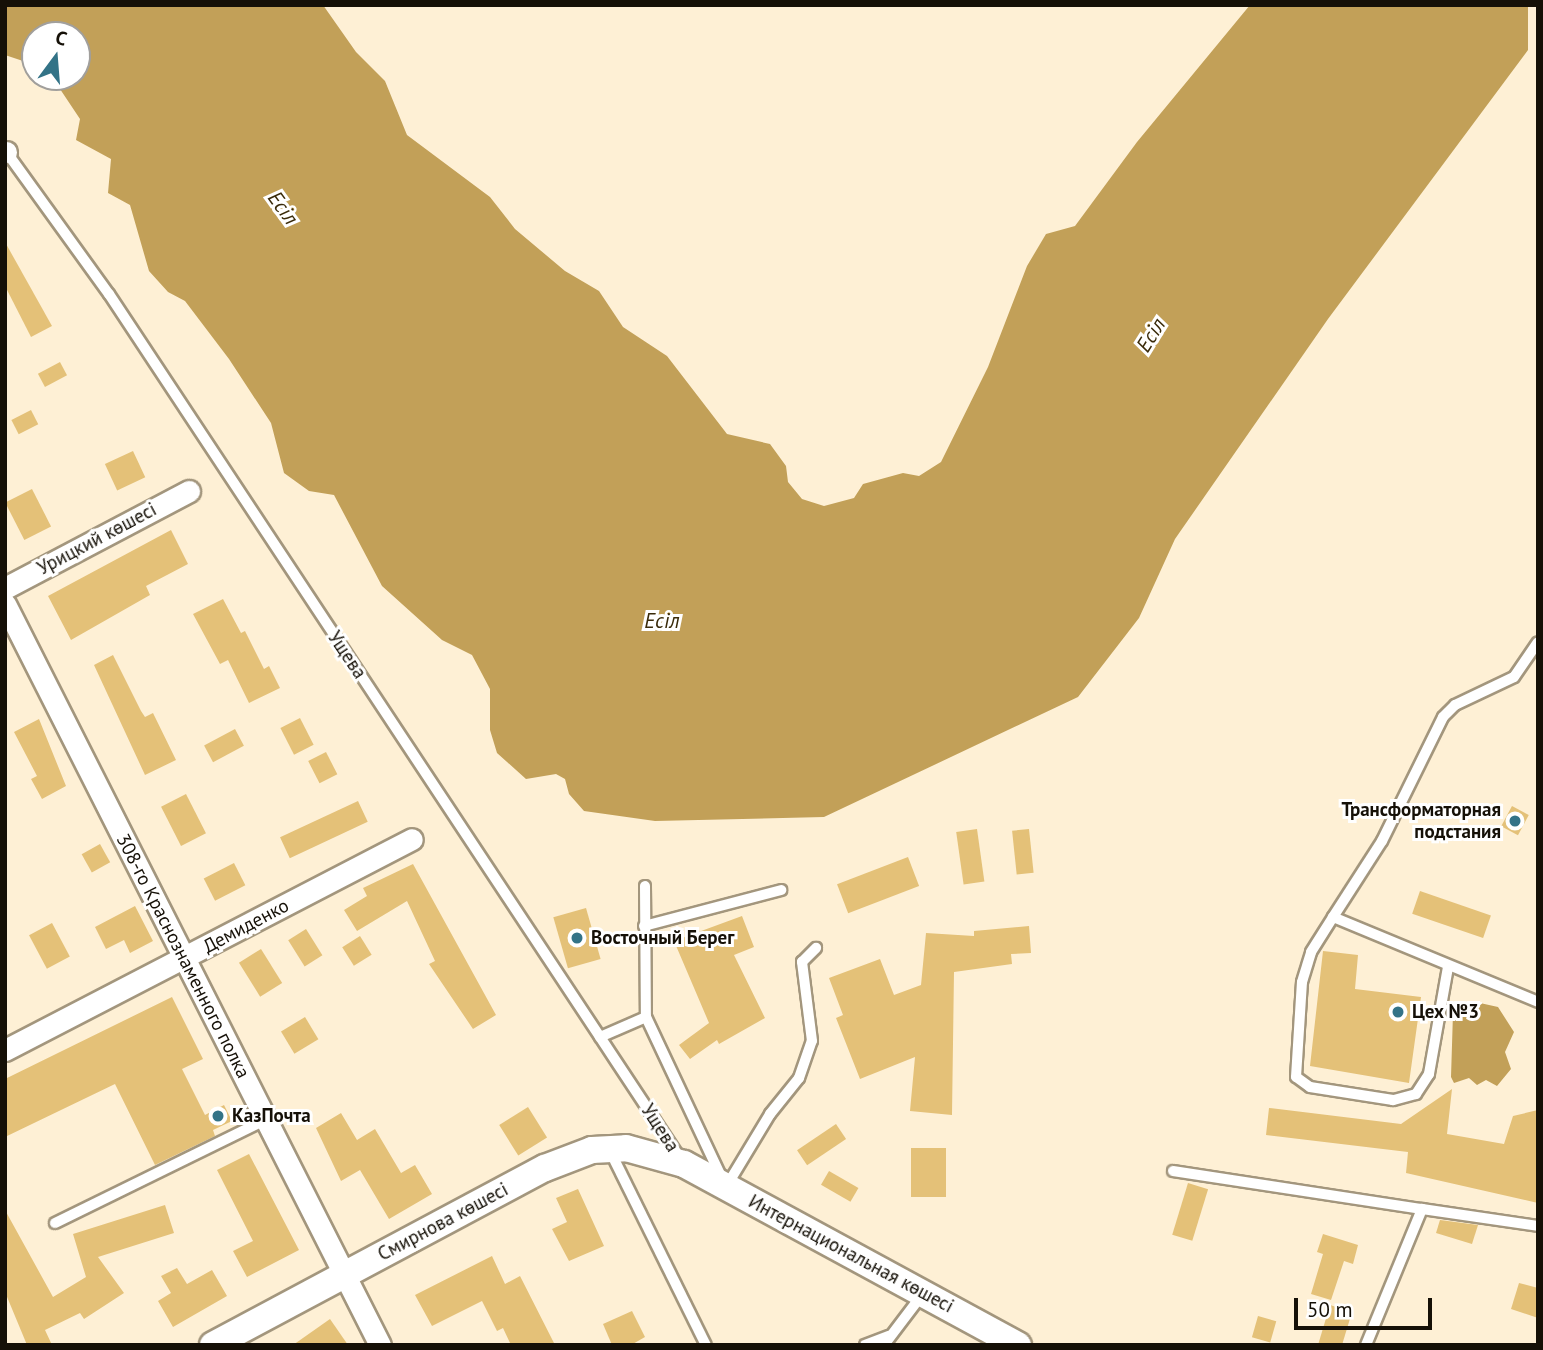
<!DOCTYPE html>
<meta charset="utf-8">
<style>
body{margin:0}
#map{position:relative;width:1543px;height:1350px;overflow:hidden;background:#fef0d5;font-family:"PT Sans",sans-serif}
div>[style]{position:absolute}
.water>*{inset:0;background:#c2a058}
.building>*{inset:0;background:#e4c178;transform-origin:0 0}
.roads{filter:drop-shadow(2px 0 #a3967d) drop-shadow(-2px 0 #a3967d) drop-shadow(0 2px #a3967d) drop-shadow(0 -2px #a3967d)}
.service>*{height:10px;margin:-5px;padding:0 5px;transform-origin:5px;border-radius:5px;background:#fff}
.minor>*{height:21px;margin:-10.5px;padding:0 10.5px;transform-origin:10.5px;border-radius:10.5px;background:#fff}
.tertiary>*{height:26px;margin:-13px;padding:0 13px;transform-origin:13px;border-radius:13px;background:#fff}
.dots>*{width:19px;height:19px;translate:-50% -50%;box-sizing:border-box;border:4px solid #fff;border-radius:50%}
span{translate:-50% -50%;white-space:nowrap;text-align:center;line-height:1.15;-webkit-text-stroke:6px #fff;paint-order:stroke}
.street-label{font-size:19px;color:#151007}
.poi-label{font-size:19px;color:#151007;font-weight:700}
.right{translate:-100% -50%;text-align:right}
.left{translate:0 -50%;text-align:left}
.water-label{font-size:21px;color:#3a2b0a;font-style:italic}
.frame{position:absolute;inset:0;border:7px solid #151007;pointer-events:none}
.north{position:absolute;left:21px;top:21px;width:70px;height:70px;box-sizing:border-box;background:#fff;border:2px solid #a19f9c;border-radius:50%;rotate:16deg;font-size:19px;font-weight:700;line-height:28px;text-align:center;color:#151007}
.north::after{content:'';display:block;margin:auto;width:24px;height:32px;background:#337387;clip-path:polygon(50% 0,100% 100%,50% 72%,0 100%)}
.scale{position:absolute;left:1294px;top:1298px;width:138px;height:32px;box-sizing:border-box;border:4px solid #151007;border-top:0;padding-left:9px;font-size:21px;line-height:24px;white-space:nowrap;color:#151007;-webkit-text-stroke:5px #fff;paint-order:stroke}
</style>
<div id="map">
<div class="water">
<i style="clip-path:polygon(5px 5px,323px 5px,356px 52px,385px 81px,407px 135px,490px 197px,515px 229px,565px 271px,599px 291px,623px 327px,667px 356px,727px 434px,770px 444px,786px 466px,788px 482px,802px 499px,824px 506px,854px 498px,863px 484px,903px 473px,919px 476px,941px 462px,988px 367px,1027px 266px,1046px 234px,1075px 226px,1137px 142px,1250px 5px,1528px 5px,1528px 50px,1328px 319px,1175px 539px,1139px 618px,1078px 697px,824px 817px,655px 821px,584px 811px,569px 794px,565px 779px,556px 774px,526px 779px,497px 753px,490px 730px,490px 689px,472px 655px,442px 640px,382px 586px,334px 495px,309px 491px,284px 473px,271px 423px,229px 359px,185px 301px,168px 292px,149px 271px,130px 205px,108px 193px,111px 159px,76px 140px,80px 119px,52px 77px,77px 77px,77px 35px,35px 35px,35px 65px,5px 55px)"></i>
<i style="clip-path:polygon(1471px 1001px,1498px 1007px,1514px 1032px,1505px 1052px,1511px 1069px,1497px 1086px,1486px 1080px,1477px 1085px,1469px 1078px,1454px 1083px,1451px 1077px,1453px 1013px)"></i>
</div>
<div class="building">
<i style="clip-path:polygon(5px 242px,52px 326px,31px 337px,5px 286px)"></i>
<i style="left:60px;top:362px;width:15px;height:25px;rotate:62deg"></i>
<i style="left:31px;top:410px;width:16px;height:22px;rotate:63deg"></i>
<i style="left:133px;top:451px;width:29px;height:31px;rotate:65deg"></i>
<i style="left:32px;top:489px;width:42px;height:30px;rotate:63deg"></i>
<i style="clip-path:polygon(171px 530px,188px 564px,146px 586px,150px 595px,71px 640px,48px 596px)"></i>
<i style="clip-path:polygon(223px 599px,241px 633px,245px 631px,264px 669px,269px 666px,280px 688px,249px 703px,228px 660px,220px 664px,193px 614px)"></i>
<i style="clip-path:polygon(113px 655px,141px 711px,145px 717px,153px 713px,176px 760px,145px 775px,94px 665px)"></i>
<i style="left:300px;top:718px;width:30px;height:22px;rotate:63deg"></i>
<i style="clip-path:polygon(39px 719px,66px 786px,42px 799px,31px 779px,37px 776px,14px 732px)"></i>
<i style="left:235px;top:729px;width:19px;height:35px;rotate:62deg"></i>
<i style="left:326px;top:752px;width:25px;height:20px;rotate:63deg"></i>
<i style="left:186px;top:794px;width:44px;height:28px;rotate:63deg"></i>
<i style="left:358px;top:801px;width:23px;height:86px;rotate:65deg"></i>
<i style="left:1512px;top:806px;width:19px;height:23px;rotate:28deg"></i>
<i style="left:977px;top:829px;width:53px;height:21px;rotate:82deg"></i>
<i style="left:1029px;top:829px;width:44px;height:17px;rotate:84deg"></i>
<i style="left:100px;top:844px;width:21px;height:21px;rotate:61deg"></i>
<i style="left:908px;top:857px;width:31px;height:76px;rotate:69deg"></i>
<i style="left:234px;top:863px;width:25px;height:34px;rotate:63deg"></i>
<i style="clip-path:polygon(413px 864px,496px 1015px,473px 1029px,429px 964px,435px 961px,407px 901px,357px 931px,344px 910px,367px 896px,363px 888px)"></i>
<i style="left:1420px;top:891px;width:75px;height:24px;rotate:19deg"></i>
<i style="clip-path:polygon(135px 906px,153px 941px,130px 953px,124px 940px,106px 949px,95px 927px)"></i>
<i style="left:586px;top:908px;width:53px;height:34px;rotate:74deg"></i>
<i style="clip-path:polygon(742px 916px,754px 947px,734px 955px,765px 1018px,719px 1044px,717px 1040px,690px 1059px,679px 1045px,709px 1023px,674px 941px)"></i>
<i style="left:52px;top:923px;width:38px;height:26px;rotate:62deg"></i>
<i style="clip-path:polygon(1029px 926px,1031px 953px,1011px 954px,1012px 964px,954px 972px,952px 1115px,910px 1111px,915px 1057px,860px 1079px,836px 1018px,843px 1015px,829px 978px,880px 959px,894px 995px,921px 985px,926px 933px,974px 936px,974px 931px)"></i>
<i style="left:306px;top:929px;width:31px;height:21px;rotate:58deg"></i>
<i style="left:360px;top:936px;width:22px;height:21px;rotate:58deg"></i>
<i style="left:261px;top:949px;width:40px;height:26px;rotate:58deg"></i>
<i style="clip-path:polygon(1323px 951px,1358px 955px,1355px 989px,1421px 997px,1409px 1083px,1310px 1066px)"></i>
<i style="clip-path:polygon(172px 997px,203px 1059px,182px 1069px,205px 1115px,224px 1105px,232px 1121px,213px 1130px,215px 1136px,155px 1165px,115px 1084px,5px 1137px,5px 1079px)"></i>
<i style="left:305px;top:1017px;width:26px;height:28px;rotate:59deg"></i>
<i style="clip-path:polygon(1452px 1089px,1447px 1134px,1504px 1144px,1513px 1116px,1538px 1110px,1538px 1203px,1406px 1173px,1408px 1152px,1266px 1135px,1269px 1108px,1401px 1124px)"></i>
<i style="left:528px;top:1107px;width:36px;height:34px;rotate:58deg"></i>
<i style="clip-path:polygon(341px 1113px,357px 1140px,375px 1129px,401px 1173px,415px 1165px,432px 1194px,389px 1219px,360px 1170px,341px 1181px,316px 1128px)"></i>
<i style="left:836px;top:1124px;width:18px;height:47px;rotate:56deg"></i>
<i style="left:911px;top:1148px;width:35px;height:49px"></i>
<i style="clip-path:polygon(249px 1154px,299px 1250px,247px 1277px,233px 1251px,253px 1241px,217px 1170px)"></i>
<i style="left:829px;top:1171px;width:34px;height:16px;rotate:30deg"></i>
<i style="left:1188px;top:1183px;width:21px;height:54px;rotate:17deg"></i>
<i style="clip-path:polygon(578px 1189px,604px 1246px,569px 1261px,552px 1229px,567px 1222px,556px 1198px)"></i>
<i style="clip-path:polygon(165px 1205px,174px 1233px,98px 1257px,124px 1293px,84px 1319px,80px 1313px,45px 1330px,52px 1345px,27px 1345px,5px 1292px,5px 1210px,53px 1297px,86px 1277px,73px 1234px)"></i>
<i style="clip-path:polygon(1440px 1220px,1478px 1225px,1472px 1244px,1436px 1233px)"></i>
<i style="clip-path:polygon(1323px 1234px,1358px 1245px,1353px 1264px,1344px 1261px,1331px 1300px,1311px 1294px,1323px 1254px,1317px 1252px)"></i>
<i style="clip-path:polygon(492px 1256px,505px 1284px,520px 1276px,555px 1345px,511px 1345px,503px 1328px,497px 1331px,482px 1301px,432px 1326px,415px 1295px)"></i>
<i style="clip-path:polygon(177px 1268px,187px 1284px,212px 1270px,227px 1296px,173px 1327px,158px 1301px,171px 1293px,161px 1276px)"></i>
<i style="clip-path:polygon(1519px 1283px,1538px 1288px,1538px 1318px,1511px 1309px)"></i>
<i style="clip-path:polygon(1330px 1305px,1352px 1312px,1342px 1345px,1318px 1345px)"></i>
<i style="clip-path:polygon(632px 1311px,645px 1337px,631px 1345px,612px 1345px,603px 1324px)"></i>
<i style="left:1258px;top:1316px;width:19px;height:22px;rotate:16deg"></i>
<i style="clip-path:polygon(330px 1319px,348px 1345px,293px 1345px)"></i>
</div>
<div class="roads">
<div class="service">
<i style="left:5px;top:150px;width:178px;rotate:54.2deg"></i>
<i style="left:109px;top:294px;width:1036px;rotate:56.54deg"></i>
<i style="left:645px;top:886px;width:131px;rotate:89.6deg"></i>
<i style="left:646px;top:1017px;width:188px;rotate:64.8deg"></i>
<i style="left:726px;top:1187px;width:85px;rotate:-58.9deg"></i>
<i style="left:770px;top:1114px;width:46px;rotate:-51.1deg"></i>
<i style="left:799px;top:1078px;width:39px;rotate:-71deg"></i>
<i style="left:812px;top:1041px;width:80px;rotate:-97.2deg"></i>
<i style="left:802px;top:962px;width:20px;rotate:-45deg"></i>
<i style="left:1333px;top:917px;width:90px;rotate:-57.2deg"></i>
<i style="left:1382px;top:841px;width:138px;rotate:-63.8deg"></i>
<i style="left:1443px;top:717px;width:17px;rotate:-45deg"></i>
<i style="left:1455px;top:705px;width:65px;rotate:-25.4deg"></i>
<i style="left:1514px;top:677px;width:42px;rotate:-55.6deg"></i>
<i style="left:644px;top:926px;width:142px;rotate:-14.7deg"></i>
<i style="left:1448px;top:967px;width:109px;rotate:100.1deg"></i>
<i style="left:1429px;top:1074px;width:24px;rotate:123deg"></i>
<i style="left:1416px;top:1094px;width:24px;rotate:165deg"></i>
<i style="left:1393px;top:1100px;width:84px;rotate:-171.1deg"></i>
<i style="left:1310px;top:1087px;width:17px;rotate:-144deg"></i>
<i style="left:1296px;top:1077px;width:95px;rotate:-86.4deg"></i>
<i style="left:1302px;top:982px;width:31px;rotate:-73deg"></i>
<i style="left:1311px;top:952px;width:41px;rotate:-57.8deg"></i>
<i style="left:1333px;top:917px;width:222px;rotate:22.5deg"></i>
<i style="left:600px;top:1037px;width:50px;rotate:-23.5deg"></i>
<i style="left:610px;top:1151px;width:216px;rotate:63.7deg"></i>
<i style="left:1173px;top:1171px;width:252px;rotate:8.7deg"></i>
<i style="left:1422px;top:1209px;width:147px;rotate:112.4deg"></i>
<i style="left:1422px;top:1209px;width:117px;rotate:8.3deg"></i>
<i style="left:55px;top:1223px;width:234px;rotate:-26.1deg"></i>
<i style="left:865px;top:1345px;width:26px;rotate:-21deg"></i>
<i style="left:884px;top:1345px;width:63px;rotate:-52.8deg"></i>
</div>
<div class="minor">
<i style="left:5px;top:152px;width:1px"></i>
<i style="left:5px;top:588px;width:208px;rotate:-27.8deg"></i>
<i style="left:5px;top:604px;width:830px;rotate:63.16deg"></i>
<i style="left:5px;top:1050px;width:458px;rotate:-27.4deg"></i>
</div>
<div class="tertiary">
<i style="left:213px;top:1345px;width:376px;rotate:-28.1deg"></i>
<i style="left:545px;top:1168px;width:50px;rotate:-21deg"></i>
<i style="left:592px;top:1150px;width:34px;rotate:-3deg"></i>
<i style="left:626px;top:1148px;width:60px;rotate:15.4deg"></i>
<i style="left:684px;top:1164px;width:380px;rotate:28.5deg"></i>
</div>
</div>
<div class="dots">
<i style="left:1515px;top:821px;background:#337387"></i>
<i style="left:577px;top:938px;background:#337387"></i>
<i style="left:1398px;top:1012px;background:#337387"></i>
<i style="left:218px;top:1116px;background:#337387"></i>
</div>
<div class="street-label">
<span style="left:97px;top:539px;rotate:-28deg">Урицкий көшесі</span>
<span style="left:347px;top:655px;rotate:56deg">Ущева</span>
<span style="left:246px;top:926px;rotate:-28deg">Демиденко</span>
<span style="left:183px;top:956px;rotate:63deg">308-го Краснознаменного полка</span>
<span style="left:660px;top:1128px;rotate:57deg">Ущева</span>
<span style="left:443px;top:1222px;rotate:-28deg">Смирнова көшесі</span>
<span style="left:851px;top:1254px;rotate:28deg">Интернациональная көшесі</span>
</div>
<div class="poi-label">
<span class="right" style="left:1501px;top:821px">Трансформаторная<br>подстания</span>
<span class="left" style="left:591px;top:938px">Восточный Берег</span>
<span class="left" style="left:1412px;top:1012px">Цех №3</span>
<span class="left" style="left:232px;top:1116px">КазПочта</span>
</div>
<div class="water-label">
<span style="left:283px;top:208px;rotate:54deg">Есіл</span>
<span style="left:1151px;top:335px;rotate:-58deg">Есіл</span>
<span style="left:662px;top:621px">Есіл</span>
</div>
<div class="frame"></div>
<div class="north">С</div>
<div class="scale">50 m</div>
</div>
